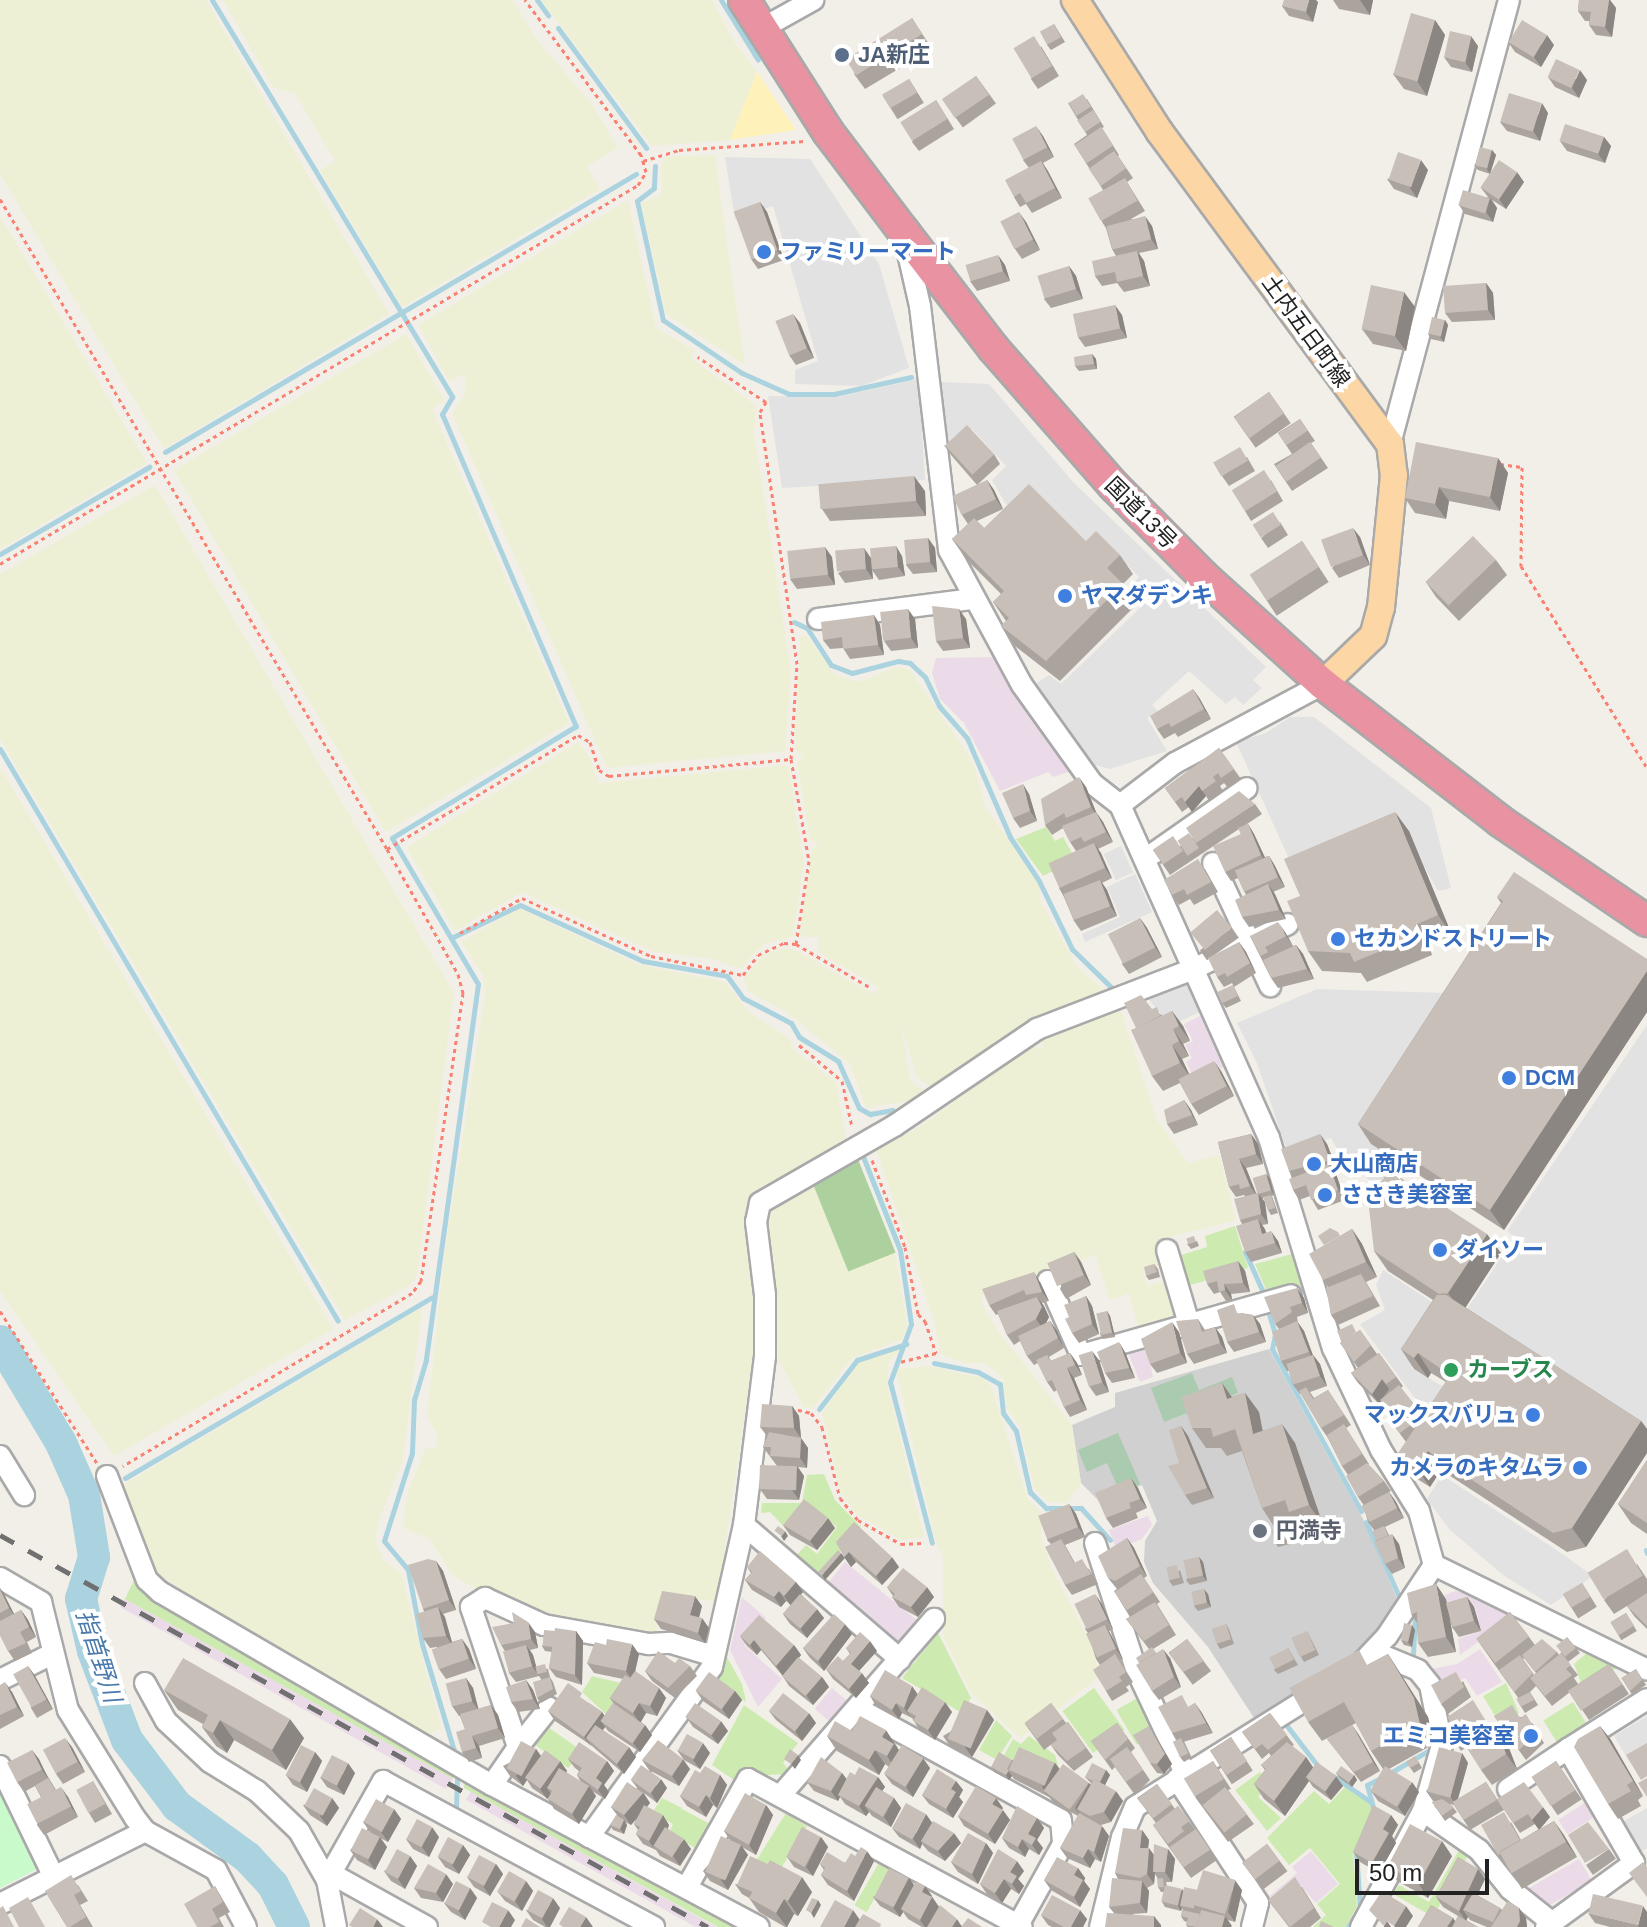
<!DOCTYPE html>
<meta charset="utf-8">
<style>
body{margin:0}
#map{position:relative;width:1647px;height:1927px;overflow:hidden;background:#f2efe9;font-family:Helvetica,"Noto Sans JP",sans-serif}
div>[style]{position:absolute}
.industrial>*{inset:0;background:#ebdbe8;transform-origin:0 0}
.religious>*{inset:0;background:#d0d0d0}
.farmland>*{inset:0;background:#eef0d5}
.grass>*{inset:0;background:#cdebb0;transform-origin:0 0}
.forest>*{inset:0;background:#add19e;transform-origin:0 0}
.sand>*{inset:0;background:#fff1ba}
.cemetery>*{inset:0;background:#aacbaf}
.park>*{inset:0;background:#c8facc}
.parking>*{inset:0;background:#e2e2e2;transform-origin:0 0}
.stream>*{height:5px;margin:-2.5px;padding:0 2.5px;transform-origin:2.5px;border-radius:2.5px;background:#aad3df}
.river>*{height:32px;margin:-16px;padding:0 16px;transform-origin:16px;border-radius:16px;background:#aad3df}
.path>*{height:3px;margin-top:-1.5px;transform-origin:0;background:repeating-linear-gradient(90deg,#fa8072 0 4px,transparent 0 8px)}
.roads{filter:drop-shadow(2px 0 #a9a9a9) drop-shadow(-2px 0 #a9a9a9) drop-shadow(0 2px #a9a9a9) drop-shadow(0 -2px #a9a9a9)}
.minor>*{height:20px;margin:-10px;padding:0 10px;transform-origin:10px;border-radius:10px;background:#fff}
.major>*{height:26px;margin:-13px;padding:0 13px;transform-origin:13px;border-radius:13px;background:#fcd6a4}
.highway>*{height:30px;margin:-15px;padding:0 15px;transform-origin:15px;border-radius:15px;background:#e892a2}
.rail>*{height:5px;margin-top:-2.5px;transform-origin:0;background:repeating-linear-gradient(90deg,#707070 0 16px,transparent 0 32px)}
.wall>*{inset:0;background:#aba49e;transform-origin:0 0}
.shaded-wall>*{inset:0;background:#8b8681}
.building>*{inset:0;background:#c7bfb8;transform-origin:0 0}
.dots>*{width:22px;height:22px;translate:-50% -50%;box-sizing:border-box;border:4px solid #fff;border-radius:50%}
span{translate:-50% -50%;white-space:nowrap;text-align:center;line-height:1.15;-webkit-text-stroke:8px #fff;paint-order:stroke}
.service-label{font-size:22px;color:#4e5e75;font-weight:700}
.left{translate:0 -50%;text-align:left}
.shop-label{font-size:22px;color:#366cbe;font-weight:700}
.right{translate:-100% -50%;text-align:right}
.street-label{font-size:22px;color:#222}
.leisure-label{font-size:22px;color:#27864d;font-weight:700}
.worship-label{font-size:22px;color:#5b616d;font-weight:700}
.water-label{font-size:24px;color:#4a7aab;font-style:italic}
.scale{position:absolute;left:1355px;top:1859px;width:134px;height:36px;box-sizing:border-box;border:4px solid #222;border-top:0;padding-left:10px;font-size:24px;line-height:28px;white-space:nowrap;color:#222;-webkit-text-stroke:6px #fff;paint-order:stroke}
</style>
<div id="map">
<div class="industrial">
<i style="clip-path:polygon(998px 657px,1021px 691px,1071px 771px,1053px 777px,1048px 772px,1000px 791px,964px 723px,940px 699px,932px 673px,936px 658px)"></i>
<i style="clip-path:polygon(1204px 1014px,1228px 1065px,1195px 1080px,1186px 1062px,1192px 1058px,1185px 1045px,1193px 1041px,1184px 1024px)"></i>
<i style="clip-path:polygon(1146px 1343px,1153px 1377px,1140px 1382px,1127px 1350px)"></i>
<i style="clip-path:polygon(1148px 1516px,1152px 1525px,1142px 1539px,1116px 1549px,1109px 1530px)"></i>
<i style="left:845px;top:1562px;width:95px;height:29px;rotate:39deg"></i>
<i style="clip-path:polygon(1455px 1591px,1480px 1596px,1516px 1616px,1460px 1655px,1458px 1639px,1481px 1631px,1475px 1606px,1451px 1612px,1445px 1595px)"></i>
<i style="clip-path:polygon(742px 1597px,766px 1618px,744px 1645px,782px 1679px,758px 1707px,730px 1650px)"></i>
<i style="clip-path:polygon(125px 1599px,453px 1779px,446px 1789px,120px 1607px)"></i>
<i style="clip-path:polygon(1480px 1649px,1502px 1682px,1477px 1696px,1465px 1678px,1437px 1691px,1431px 1669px,1457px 1664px)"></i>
<i style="left:832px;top:1688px;width:26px;height:27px;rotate:40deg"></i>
<i style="left:471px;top:1791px;width:282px;height:10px;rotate:29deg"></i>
<i style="left:1586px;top:1802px;width:17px;height:33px;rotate:57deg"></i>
<i style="clip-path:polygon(1311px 1851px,1338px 1884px,1316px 1903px,1301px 1886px,1274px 1908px,1266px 1899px,1297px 1873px,1292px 1867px)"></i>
<i style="clip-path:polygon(1579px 1859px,1592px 1881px,1548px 1906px,1527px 1896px,1524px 1891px)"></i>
</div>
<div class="religious">
<i style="clip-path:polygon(1269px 1349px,1363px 1519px,1398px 1601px,1365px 1653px,1256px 1721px,1208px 1647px,1153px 1583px,1144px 1562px,1145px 1541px,1157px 1521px,1142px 1485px,1099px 1501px,1081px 1483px,1072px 1425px,1115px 1407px,1115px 1393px)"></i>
</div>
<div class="farmland">
<i style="clip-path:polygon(0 0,206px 0,389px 314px,164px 449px,0 174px)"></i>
<i style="clip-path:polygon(223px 0,513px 0,537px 40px,592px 104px,618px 148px,587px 166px,600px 189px,402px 307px,320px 170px,335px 161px,295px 94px,273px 87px)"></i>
<i style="clip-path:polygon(541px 0,712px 0,735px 43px,757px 72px,730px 140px,652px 146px)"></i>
<i style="clip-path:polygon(715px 155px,726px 237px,745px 365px,666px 314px,641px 203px,662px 195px,661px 165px,666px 157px)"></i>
<i style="clip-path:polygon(628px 200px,656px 328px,695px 351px,691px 358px,756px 406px,754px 433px,791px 670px,785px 751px,607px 768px,452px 413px,465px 394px,466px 373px,449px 381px,418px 325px)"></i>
<i style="clip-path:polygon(0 216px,147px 463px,0 549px)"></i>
<i style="clip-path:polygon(406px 334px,445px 401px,432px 409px,569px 723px,386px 832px,174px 470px)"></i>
<i style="clip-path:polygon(155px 485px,454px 993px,417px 1275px,409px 1286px,345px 1320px,0 739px,0 574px)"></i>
<i style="clip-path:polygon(806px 635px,834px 674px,858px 682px,897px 667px,910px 670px,973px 762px,985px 806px,1039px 885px,1041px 902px,1077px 967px,1106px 992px,1022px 1024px,933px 1089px,917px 1077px,902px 1028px,910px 1080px,923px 1090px,916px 1100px,866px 1108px,850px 1064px,789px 1014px,748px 991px,744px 979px,762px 956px,781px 949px,793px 949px,873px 994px,879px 988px,818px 952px,819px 937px,802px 937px,800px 932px,812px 849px,819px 845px,810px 839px,797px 762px,804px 757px,795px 750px,800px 637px)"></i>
<i style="clip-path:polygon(578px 742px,591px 759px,598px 783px,788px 765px,804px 863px,793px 937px,764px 944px,740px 969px,714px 959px,654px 952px,522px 892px,455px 931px,407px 847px)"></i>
<i style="clip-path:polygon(0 767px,333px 1329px,114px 1456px,0 1291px)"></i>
<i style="clip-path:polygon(519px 908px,637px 964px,725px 982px,749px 1012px,790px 1039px,792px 1048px,836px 1082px,846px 1138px,753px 1194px,746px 1219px,758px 1322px,717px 1602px,666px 1595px,656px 1634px,541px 1616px,487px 1594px,453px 1576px,430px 1539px,403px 1528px,407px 1494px,425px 1449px,436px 1447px,437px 1434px,427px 1417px,445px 1249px,485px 995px,483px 975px,461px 942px)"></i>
<i style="clip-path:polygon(1120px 1008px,1157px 1120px,1188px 1163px,1219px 1155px,1236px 1220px,1159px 1240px,1163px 1265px,1143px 1271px,1147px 1286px,1166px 1280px,1176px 1318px,1138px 1327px,1129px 1293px,1110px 1300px,1095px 1255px,1012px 1287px,984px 1291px,982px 1304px,998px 1331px,1072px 1425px,1081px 1483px,1067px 1503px,1048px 1502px,1034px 1488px,1020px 1426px,1007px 1409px,1003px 1378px,985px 1363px,965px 1363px,940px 1354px,935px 1324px,876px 1150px,916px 1129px,1031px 1047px,1043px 1048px,1041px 1040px)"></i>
<i style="clip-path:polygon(814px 1184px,847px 1267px,895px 1253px,907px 1324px,903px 1339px,852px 1358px,814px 1407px,804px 1408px,778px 1359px,768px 1226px,772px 1209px)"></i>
<i style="clip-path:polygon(422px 1307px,403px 1459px,377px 1525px,376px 1542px,383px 1560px,401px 1573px,441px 1729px,428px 1735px,218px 1617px,150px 1567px,123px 1485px)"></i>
<i style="clip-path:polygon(901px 1349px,889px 1361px,887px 1384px,924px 1537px,901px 1540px,858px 1515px,841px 1494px,822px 1413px,858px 1362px,874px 1353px)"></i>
<i style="clip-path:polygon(929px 1366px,982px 1378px,991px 1386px,1028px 1500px,1041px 1511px,1042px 1541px,1052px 1569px,1093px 1647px,1099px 1677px,1020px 1738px,970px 1692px,943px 1635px,943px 1557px,935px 1540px,897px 1375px,898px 1369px)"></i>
</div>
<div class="grass">
<i style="clip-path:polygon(1046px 827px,1055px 841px,1063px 837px,1076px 860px,1043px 876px,1016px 839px)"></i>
<i style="clip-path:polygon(1235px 1226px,1248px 1268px,1187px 1286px,1178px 1256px,1207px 1247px,1205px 1236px)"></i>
<i style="clip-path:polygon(1292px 1254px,1302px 1285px,1268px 1294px,1255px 1264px)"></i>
<i style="clip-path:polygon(824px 1474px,835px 1500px,861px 1527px,820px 1576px,796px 1556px,806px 1545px,817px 1554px,837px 1527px,812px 1507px,789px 1532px,770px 1512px,761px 1513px,762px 1503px,802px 1503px,807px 1475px)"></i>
<i style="clip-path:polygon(134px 1580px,236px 1648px,450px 1765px,453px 1779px,125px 1599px)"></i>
<i style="clip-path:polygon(938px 1633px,971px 1698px,962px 1713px,902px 1678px)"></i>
<i style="clip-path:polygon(1588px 1652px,1620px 1666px,1583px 1688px,1574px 1664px)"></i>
<i style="clip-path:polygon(727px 1657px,742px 1684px,746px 1702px,714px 1679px)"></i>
<i style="clip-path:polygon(592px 1676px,629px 1685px,609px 1717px,582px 1692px)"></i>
<i style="clip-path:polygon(1506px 1683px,1519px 1713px,1500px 1724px,1483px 1696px)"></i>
<i style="left:1094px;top:1688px;width:52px;height:39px;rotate:54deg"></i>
<i style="left:1139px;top:1697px;width:40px;height:26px;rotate:60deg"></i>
<i style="left:1573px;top:1702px;width:26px;height:35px;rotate:58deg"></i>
<i style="clip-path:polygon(744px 1705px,798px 1743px,783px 1763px,792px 1774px,766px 1775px,751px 1768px,741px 1770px,734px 1780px,712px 1765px)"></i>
<i style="clip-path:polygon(996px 1720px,1012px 1736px,997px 1760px,979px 1750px)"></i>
<i style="left:545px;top:1725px;width:44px;height:22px;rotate:35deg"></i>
<i style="clip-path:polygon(1029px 1736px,1055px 1755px,1059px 1769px,1024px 1752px,1017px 1763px,1004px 1755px,1013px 1739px,1021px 1744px)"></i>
<i style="clip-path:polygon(1260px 1772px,1270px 1783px,1258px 1797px,1281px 1818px,1267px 1831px,1235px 1790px)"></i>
<i style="clip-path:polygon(463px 1775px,739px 1927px,718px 1927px,464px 1788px)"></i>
<i style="clip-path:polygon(1345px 1787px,1371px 1803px,1373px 1814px,1353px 1852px,1357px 1906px,1346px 1927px,1313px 1927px,1326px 1915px,1317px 1904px,1340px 1884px,1310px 1848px,1289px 1865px,1267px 1838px,1314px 1791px,1329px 1804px)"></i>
<i style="clip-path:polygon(662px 1798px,682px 1808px,679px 1814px,682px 1809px,710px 1824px,697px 1849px,669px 1833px,673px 1824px,652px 1813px)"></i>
<i style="left:786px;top:1813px;width:25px;height:56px;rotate:32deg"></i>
<i style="clip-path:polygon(1459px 1850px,1468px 1855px,1433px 1917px,1393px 1894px,1399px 1885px,1429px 1902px)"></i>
<i style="left:880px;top:1861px;width:14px;height:51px;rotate:30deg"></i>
</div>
<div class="forest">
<i style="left:857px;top:1157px;width:103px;height:51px;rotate:68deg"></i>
</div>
<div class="sand">
<i style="clip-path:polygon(757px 72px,796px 130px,730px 140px)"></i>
</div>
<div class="cemetery">
<i style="clip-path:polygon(1192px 1373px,1199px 1390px,1232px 1377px,1238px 1393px,1164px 1422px,1151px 1388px)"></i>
<i style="clip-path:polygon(1118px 1433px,1140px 1484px,1120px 1492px,1107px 1463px,1087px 1472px,1078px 1450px)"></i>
</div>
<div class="park">
<i style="clip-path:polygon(0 1780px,43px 1866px,0 1888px)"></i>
</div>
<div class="parking">
<i style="clip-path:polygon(725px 157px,810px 159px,879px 264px,909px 368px,861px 386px,795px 384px,795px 370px,818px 361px,773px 206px,735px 219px)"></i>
<i style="clip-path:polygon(919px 379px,925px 480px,782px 488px,768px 396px,838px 397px)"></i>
<i style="clip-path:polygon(939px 382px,989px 384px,1073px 482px,1266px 667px,1253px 680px,1262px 688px,1243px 705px,1235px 697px,1226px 704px,1189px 671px,1152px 705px,1158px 711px,1147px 718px,1167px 751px,1110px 769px,1088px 763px,1034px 685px,1049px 675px,1061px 684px,1146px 602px,1130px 586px,1139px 577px,1106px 543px,1097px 550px,1039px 498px,1011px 513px,992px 480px,1006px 466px,972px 429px,944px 447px)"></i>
<i style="clip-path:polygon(1290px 717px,1314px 717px,1431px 808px,1451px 888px,1438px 891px,1401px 826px,1290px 861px,1236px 742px,1266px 733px)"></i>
<i style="left:1121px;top:846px;width:29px;height:19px;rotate:65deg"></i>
<i style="clip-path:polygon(1135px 874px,1152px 912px,1085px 942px,1082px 934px,1120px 917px,1107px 887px)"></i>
<i style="clip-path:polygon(1180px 984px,1190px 986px,1202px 1011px,1170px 1026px,1148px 998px)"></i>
<i style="clip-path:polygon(1317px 989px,1445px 993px,1459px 1004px,1367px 1140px,1396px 1160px,1378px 1186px,1344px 1162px,1331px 1138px,1287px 1151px,1257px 1063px,1237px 1023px)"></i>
<i style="clip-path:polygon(1647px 1025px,1647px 1429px,1465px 1312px,1515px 1237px,1507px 1231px)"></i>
<i style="clip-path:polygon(1383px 1270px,1446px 1311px,1411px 1368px,1458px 1395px,1437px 1428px,1360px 1324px,1385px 1310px,1376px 1285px)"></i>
<i style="clip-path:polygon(1442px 1475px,1564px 1555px,1593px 1576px,1551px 1605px,1503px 1575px,1449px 1529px,1427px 1499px)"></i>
<i style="clip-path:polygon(1647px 1716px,1647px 1753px,1630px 1763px,1614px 1736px)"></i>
<i style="clip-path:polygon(1647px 1808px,1647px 1848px,1639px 1853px,1621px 1823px)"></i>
</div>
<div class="stream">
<i style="left:212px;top:0;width:464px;rotate:58.8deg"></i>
<i style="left:452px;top:397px;width:20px;rotate:120deg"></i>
<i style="left:442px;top:414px;width:340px;rotate:66.8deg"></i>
<i style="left:576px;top:726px;width:215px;rotate:148.7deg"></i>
<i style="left:392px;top:838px;width:169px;rotate:59.5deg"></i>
<i style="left:478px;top:984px;width:380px;rotate:97.9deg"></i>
<i style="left:426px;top:1360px;width:42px;rotate:106.7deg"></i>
<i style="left:414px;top:1400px;width:53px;rotate:92.2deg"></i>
<i style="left:412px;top:1453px;width:92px;rotate:107.7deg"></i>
<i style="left:384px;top:1541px;width:38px;rotate:50deg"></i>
<i style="left:408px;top:1570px;width:75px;rotate:79.3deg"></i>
<i style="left:422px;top:1644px;width:118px;rotate:73.3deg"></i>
<i style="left:537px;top:0;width:19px;rotate:54deg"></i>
<i style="left:721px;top:0;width:70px;rotate:58.3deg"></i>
<i style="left:558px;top:28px;width:149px;rotate:53.7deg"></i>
<i style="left:655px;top:166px;width:22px;rotate:93deg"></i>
<i style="left:654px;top:188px;width:21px;rotate:143deg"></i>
<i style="left:637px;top:201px;width:122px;rotate:77.7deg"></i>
<i style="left:663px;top:320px;width:95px;rotate:33.9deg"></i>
<i style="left:742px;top:373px;width:51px;rotate:24.1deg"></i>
<i style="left:789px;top:394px;width:45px"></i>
<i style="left:834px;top:394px;width:79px;rotate:-12.4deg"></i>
<i style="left:165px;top:452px;width:547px;rotate:-30.55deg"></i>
<i style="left:0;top:554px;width:173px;rotate:-30.3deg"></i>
<i style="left:794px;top:622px;width:14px;rotate:25deg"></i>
<i style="left:807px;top:628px;width:44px;rotate:57deg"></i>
<i style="left:831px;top:665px;width:22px;rotate:21deg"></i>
<i style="left:852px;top:673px;width:48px;rotate:-14.6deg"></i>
<i style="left:898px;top:661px;width:12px;rotate:9deg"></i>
<i style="left:910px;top:663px;width:21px;rotate:43deg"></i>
<i style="left:925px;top:677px;width:32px;rotate:64deg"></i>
<i style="left:939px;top:706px;width:43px;rotate:48.8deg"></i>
<i style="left:967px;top:738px;width:108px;rotate:66.5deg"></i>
<i style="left:1010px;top:837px;width:53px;rotate:56.6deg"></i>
<i style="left:1039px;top:881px;width:76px;rotate:64.1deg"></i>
<i style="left:1072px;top:949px;width:56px;rotate:44.3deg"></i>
<i style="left:0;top:749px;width:664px;rotate:59.42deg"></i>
<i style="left:451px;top:938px;width:76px;rotate:-25.6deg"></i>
<i style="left:520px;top:905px;width:135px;rotate:24.5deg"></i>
<i style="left:643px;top:961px;width:85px;rotate:10.1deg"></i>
<i style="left:727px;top:976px;width:27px;rotate:54deg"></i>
<i style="left:743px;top:998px;width:54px;rotate:27.5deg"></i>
<i style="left:791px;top:1023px;width:16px;rotate:60deg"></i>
<i style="left:799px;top:1037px;width:46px;rotate:31.6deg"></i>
<i style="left:838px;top:1061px;width:51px;rotate:65.9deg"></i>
<i style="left:859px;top:1108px;width:13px;rotate:29deg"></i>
<i style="left:870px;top:1114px;width:23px;rotate:-10deg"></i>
<i style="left:862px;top:1154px;width:103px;rotate:68.4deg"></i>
<i style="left:900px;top:1250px;width:75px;rotate:81.5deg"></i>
<i style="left:911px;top:1324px;width:62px;rotate:109.9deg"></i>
<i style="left:890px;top:1382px;width:166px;rotate:75.4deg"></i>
<i style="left:1245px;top:1252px;width:44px;rotate:65.8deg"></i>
<i style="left:1268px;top:1311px;width:24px;rotate:73deg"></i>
<i style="left:1275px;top:1334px;width:15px;rotate:101deg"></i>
<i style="left:1272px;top:1349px;width:185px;rotate:61.2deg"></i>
<i style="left:934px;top:1363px;width:45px;rotate:11.6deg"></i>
<i style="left:978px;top:1372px;width:25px;rotate:29deg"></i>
<i style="left:1000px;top:1384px;width:29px;rotate:84deg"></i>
<i style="left:1003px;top:1413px;width:22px;rotate:54deg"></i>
<i style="left:1016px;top:1431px;width:63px;rotate:77.1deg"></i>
<i style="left:1030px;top:1492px;width:23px;rotate:45deg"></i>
<i style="left:1046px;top:1508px;width:35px"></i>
<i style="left:1081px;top:1508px;width:43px;rotate:47.8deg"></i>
<i style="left:819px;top:1409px;width:62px;rotate:-52.2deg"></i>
<i style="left:857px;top:1360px;width:52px;rotate:-18.1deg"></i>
<i style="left:125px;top:1478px;width:356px;rotate:-30.5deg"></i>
<i style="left:1366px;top:1522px;width:84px;rotate:66.2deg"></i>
<i style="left:1646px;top:1550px;width:3px;rotate:72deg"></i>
<i style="left:1413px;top:1654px;width:37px;rotate:-87deg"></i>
<i style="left:1284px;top:1722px;width:54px;rotate:52.5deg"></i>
<i style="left:1390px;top:1773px;width:50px;rotate:-30.2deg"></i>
<i style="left:1333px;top:1776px;width:46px;rotate:34.4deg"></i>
<i style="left:456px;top:1808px;width:37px;rotate:-88deg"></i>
<i style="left:1374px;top:1811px;width:27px;rotate:-105deg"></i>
<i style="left:1367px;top:1785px;width:16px;rotate:-27deg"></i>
<i style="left:1348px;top:1927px;width:23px;rotate:-59deg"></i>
<i style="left:1360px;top:1907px;width:55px;rotate:-94.2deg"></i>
</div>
<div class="river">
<i style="left:0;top:1341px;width:119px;rotate:59.1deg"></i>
<i style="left:61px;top:1443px;width:57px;rotate:66.1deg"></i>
<i style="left:84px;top:1495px;width:63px;rotate:80.8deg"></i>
<i style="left:94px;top:1557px;width:44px;rotate:107.2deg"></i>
<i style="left:81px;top:1599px;width:53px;rotate:77deg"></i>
<i style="left:93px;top:1651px;width:95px;rotate:69.1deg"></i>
<i style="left:127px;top:1740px;width:83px;rotate:52.9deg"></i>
<i style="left:177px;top:1806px;width:87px;rotate:36.1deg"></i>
<i style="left:247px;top:1857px;width:38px;rotate:47deg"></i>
<i style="left:273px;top:1885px;width:47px;rotate:63.4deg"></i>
</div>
<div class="path">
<i style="left:643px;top:161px;width:38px;rotate:-17deg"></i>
<i style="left:679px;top:150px;width:126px;rotate:-4.1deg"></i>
<i style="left:0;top:199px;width:756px;rotate:59.23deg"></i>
<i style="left:387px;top:849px;width:144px;rotate:60.4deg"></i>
<i style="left:458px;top:974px;width:20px;rotate:75deg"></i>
<i style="left:463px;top:993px;width:291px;rotate:98.3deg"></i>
<i style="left:421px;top:1281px;width:15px;rotate:127deg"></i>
<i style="left:412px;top:1293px;width:337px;rotate:149.1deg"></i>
<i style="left:1500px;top:464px;width:22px;rotate:8deg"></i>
<i style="left:1522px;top:467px;width:99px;rotate:90.6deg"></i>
<i style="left:1521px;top:566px;width:238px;rotate:58deg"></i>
<i style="left:0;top:564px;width:742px;rotate:-30.71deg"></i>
<i style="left:638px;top:185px;width:15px;rotate:-58deg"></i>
<i style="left:646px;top:172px;width:18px;rotate:-106deg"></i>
<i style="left:641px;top:155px;width:194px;rotate:-126.8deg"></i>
<i style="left:791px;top:759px;width:104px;rotate:80deg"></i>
<i style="left:809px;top:861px;width:84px;rotate:98.9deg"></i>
<i style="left:387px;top:849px;width:222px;rotate:-30.8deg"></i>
<i style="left:578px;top:735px;width:14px;rotate:30deg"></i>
<i style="left:590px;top:742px;width:29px;rotate:72deg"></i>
<i style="left:599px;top:770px;width:12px;rotate:31deg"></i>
<i style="left:609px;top:776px;width:183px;rotate:-5.3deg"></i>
<i style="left:791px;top:759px;width:95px;rotate:-86.4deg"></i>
<i style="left:797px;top:664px;width:255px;rotate:-98.4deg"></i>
<i style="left:760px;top:412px;width:12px;rotate:-59deg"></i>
<i style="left:766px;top:402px;width:82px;rotate:-146.5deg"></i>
<i style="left:460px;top:933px;width:71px;rotate:-29.4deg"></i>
<i style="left:522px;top:898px;width:141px;rotate:24.2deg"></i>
<i style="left:651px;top:956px;width:94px;rotate:11.7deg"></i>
<i style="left:743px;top:975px;width:25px;rotate:-53deg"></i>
<i style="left:758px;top:955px;width:29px;rotate:-25deg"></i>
<i style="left:784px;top:943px;width:12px;rotate:5deg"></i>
<i style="left:796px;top:944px;width:87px;rotate:30.4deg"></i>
<i style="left:799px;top:1045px;width:56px;rotate:39.9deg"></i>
<i style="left:842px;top:1081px;width:47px;rotate:77.7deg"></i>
<i style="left:872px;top:1160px;width:93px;rotate:69.2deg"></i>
<i style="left:905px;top:1247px;width:68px;rotate:79deg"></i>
<i style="left:918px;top:1314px;width:10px;rotate:45deg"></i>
<i style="left:925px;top:1321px;width:34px;rotate:71deg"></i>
<i style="left:936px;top:1353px;width:36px;rotate:166deg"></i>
<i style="left:0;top:1311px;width:180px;rotate:57.5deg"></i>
<i style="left:790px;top:1408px;width:22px;rotate:13deg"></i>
<i style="left:811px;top:1413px;width:18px;rotate:52deg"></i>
<i style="left:822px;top:1427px;width:73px;rotate:75.8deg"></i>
<i style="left:840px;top:1498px;width:28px;rotate:51deg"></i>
<i style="left:858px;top:1520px;width:49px;rotate:29.2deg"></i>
<i style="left:901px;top:1544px;width:21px;rotate:-3deg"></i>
</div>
<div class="roads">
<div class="minor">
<i style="left:761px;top:29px;width:60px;rotate:-29.1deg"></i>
<i style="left:905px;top:240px;width:68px;rotate:77.2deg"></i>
<i style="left:920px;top:306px;width:246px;rotate:83.2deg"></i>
<i style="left:949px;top:550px;width:153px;rotate:61.6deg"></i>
<i style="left:1022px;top:685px;width:122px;rotate:54.4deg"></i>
<i style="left:1093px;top:784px;width:34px;rotate:38deg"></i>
<i style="left:1120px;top:805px;width:365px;rotate:65.9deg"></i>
<i style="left:1269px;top:1138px;width:220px;rotate:73.1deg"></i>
<i style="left:1333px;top:1348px;width:113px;rotate:64.8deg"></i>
<i style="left:1381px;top:1450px;width:72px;rotate:58.1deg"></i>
<i style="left:1419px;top:1511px;width:56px;rotate:74.5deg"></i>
<i style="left:1434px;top:1565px;width:85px;rotate:123.5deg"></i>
<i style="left:1387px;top:1636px;width:42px;rotate:133.1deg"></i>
<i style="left:1358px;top:1667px;width:263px;rotate:147.9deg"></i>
<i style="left:1135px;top:1807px;width:33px;rotate:113deg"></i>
<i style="left:1122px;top:1837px;width:93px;rotate:103.7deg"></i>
<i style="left:1390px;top:444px;width:460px;rotate:-75deg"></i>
<i style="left:818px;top:619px;width:154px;rotate:-7.4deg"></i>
<i style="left:1120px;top:805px;width:69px;rotate:-37.4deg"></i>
<i style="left:1175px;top:763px;width:168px;rotate:-28.1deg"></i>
<i style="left:1154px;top:853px;width:113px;rotate:-35deg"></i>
<i style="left:1213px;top:863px;width:136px;rotate:65.1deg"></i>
<i style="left:1167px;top:1250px;width:77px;rotate:73.4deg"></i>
<i style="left:1048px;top:1281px;width:81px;rotate:66deg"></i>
<i style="left:1081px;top:1355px;width:218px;rotate:-15.9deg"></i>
<i style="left:0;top:1456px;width:46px;rotate:58.4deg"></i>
<i style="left:107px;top:1476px;width:111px;rotate:69deg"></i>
<i style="left:147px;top:1580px;width:18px;rotate:43deg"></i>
<i style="left:160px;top:1592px;width:384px;rotate:30.2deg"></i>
<i style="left:492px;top:1785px;width:302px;rotate:28deg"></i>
<i style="left:744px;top:1525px;width:206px;rotate:40.7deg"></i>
<i style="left:1095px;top:1543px;width:133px;rotate:72deg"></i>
<i style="left:1136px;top:1669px;width:115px;rotate:64.8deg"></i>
<i style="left:1434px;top:1565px;width:237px;rotate:26.2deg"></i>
<i style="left:0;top:1578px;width:48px;rotate:30.3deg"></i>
<i style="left:41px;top:1602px;width:111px;rotate:76deg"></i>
<i style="left:68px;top:1710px;width:127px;rotate:58.2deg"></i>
<i style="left:135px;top:1818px;width:16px;rotate:52deg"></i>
<i style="left:145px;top:1831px;width:81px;rotate:28.8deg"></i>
<i style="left:216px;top:1870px;width:64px;rotate:62.2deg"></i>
<i style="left:0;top:1680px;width:58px;rotate:-26.6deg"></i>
<i style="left:145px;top:1683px;width:43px;rotate:61.1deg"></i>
<i style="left:166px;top:1721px;width:60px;rotate:43deg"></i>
<i style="left:210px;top:1762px;width:55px;rotate:31.7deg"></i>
<i style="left:257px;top:1791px;width:58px;rotate:43.6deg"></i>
<i style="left:299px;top:1831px;width:56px;rotate:60.3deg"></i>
<i style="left:327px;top:1880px;width:48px;rotate:79.2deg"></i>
<i style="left:859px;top:1709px;width:230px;rotate:28.8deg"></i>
<i style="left:1061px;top:1820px;width:24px;rotate:85deg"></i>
<i style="left:1063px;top:1844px;width:95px;rotate:119deg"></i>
<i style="left:518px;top:1747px;width:50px;rotate:-51.5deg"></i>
<i style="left:0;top:1766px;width:123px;rotate:64.1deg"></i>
<i style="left:1177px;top:1779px;width:148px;rotate:56.8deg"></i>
<i style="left:1258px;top:1903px;width:25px;rotate:104deg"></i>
<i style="left:492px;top:1785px;width:46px;rotate:-55.6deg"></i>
<i style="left:518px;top:1747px;width:148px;rotate:-108.6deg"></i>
<i style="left:471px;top:1607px;width:17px;rotate:-33deg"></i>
<i style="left:485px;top:1598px;width:65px;rotate:24.6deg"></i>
<i style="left:544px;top:1625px;width:107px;rotate:10.3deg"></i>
<i style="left:649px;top:1644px;width:22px;rotate:-3deg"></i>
<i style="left:671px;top:1643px;width:45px;rotate:16.8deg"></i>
<i style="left:1508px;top:1789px;width:72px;rotate:-33.7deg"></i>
<i style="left:780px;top:1796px;width:235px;rotate:-49deg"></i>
<i style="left:1423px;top:1811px;width:68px;rotate:34.9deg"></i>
<i style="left:1479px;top:1850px;width:50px;rotate:51.5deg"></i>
<i style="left:1510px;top:1889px;width:51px;rotate:38.7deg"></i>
<i style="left:589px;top:1837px;width:210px;rotate:-54.1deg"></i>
<i style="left:712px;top:1667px;width:146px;rotate:-77.3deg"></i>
<i style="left:744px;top:1525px;width:170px;rotate:-82.9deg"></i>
<i style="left:765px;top:1356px;width:61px;rotate:-90deg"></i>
<i style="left:765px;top:1295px;width:74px;rotate:-97deg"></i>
<i style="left:756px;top:1222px;width:19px;rotate:-78deg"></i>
<i style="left:760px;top:1203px;width:155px;rotate:-29.9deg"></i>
<i style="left:894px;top:1126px;width:173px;rotate:-34.1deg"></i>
<i style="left:1037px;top:1029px;width:167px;rotate:-21deg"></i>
<i style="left:1193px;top:969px;width:105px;rotate:-25.3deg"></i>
<i style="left:330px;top:1873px;width:111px;rotate:29.1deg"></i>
<i style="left:327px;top:1880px;width:114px;rotate:-60.5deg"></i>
<i style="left:383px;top:1781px;width:308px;rotate:28.3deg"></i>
<i style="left:687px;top:1887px;width:124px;rotate:-60.5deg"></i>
<i style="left:748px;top:1779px;width:311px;rotate:28.4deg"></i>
<i style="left:0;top:1904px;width:162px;rotate:-26.7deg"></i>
<i style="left:1361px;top:1927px;width:132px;rotate:-61.9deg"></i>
<i style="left:1423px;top:1811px;width:69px;rotate:-73.9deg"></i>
<i style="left:1442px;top:1745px;width:61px;rotate:-101.3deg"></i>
<i style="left:1430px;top:1685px;width:19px;rotate:-129deg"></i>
<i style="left:1418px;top:1670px;width:48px;rotate:-157.8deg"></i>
<i style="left:1546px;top:1927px;width:109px;rotate:-36deg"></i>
<i style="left:1634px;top:1863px;width:132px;rotate:-120.1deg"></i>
<i style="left:1568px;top:1749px;width:93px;rotate:-32.3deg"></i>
</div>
<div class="major">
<i style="left:1075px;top:0;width:156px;rotate:57.3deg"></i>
<i style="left:1159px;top:131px;width:389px;rotate:53.6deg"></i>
<i style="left:1390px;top:444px;width:31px;rotate:83deg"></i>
<i style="left:1394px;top:475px;width:133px;rotate:95.6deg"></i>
<i style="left:1381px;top:607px;width:30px;rotate:105deg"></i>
<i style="left:1373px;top:636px;width:69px;rotate:136.2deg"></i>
</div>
<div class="highway">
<i style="left:744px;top:0;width:156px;rotate:57.5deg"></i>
<i style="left:828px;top:132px;width:126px;rotate:52.8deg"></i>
<i style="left:904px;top:232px;width:146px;rotate:52.5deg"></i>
<i style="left:993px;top:348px;width:184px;rotate:48.8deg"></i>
<i style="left:1114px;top:486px;width:128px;rotate:45.3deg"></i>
<i style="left:1204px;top:577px;width:160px;rotate:42deg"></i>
<i style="left:1323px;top:684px;width:224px;rotate:37.7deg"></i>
<i style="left:1500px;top:821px;width:178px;rotate:34.2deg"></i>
</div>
</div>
<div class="rail">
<i style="left:0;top:1535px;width:809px;rotate:28.97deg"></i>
</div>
<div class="wall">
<i style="clip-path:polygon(1333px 0,1373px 0,1370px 15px,1339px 9px)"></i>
<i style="clip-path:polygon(1579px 0,1610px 0,1616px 8px,1612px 37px,1596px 35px,1589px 25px,1589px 21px,1585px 21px,1578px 11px)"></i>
<i style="clip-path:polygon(1318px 2px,1313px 22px,1289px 16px,1282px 6px)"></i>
<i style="clip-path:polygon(912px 18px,932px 49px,865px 89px,854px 74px)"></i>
<i style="clip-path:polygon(1435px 20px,1445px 35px,1427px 96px,1404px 89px,1393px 74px)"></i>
<i style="clip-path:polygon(1054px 24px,1065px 42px,1051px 50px,1047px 45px)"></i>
<i style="clip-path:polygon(1508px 42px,1554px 45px,1541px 67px,1515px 52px)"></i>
<i style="clip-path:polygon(1041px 46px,1059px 76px,1038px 89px,1031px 79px)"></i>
<i style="clip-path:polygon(1478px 46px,1472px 72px,1451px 67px,1444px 57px)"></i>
<i style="left:976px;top:76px;width:34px;height:41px;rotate:54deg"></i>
<i style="clip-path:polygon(1548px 77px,1587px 80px,1579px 98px,1555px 87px)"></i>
<i style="left:909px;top:79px;width:28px;height:31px;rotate:58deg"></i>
<i style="clip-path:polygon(1087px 99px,1104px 127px,1102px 128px,1119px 155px,1118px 156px,1133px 178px,1127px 182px,1145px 211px,1131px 219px,1152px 226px,1158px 249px,1139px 253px,1144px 261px,1150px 286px,1124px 292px,1117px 283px,1102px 286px,1095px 276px,1116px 256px,1112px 249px,1106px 228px,1102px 222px,1103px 190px,1074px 144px,1087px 135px,1068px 103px)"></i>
<i style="clip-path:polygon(936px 100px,954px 129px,919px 151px,912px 142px)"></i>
<i style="clip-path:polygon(1548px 113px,1540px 141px,1507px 131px,1500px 122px)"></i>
<i style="clip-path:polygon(1043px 136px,1054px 157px,1043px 163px,1062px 198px,1032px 213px,1026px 204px,1020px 207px,1014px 197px,1029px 168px,1023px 160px)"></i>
<i style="clip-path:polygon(1604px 137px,1611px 146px,1605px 163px,1567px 151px,1560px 141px)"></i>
<i style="clip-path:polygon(1492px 150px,1496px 155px,1490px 174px,1524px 182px,1506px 209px,1492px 200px,1497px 208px,1493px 222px,1465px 214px,1459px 205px,1488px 197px,1481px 188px,1490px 174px,1478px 170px,1474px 165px)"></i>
<i style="clip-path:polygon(1428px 170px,1417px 198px,1394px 189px,1387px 179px)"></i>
<i style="clip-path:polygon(760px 202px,767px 212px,784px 260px,758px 269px,751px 259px)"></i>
<i style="clip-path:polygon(1026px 222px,1040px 250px,1022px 259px,1015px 249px)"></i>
<i style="clip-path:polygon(1005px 265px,1010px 281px,977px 291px,970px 281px)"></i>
<i style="clip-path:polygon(1069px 266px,1076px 276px,1083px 299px,1051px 308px,1044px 299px)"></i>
<i style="clip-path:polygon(1486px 283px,1493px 293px,1495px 320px,1452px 322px,1445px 313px)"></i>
<i style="clip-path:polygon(1415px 307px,1406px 351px,1373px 344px,1362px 329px)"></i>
<i style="clip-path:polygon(1122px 315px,1127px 338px,1085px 347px,1078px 337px)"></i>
<i style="clip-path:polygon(1445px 320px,1448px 325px,1444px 342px,1431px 339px,1428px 334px)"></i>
<i style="clip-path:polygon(800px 323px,814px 358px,796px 365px,789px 355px)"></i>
<i style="clip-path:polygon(1092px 354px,1096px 359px,1097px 369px,1079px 371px,1075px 366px)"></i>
<i style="left:1269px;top:392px;width:38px;height:43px;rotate:55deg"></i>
<i style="clip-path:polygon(1300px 419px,1315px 441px,1311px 443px,1328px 468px,1292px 491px,1274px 464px,1292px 454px,1278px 433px)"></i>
<i style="clip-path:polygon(944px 445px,994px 454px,1000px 464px,977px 485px,951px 455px)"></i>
<i style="clip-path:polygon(1247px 457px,1255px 471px,1229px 486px,1222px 476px)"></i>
<i style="clip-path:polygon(1498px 458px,1508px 473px,1500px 511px,1449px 501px,1446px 519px,1415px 513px,1405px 498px)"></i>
<i style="clip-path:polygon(987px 480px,994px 490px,1003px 509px,977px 521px,984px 528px,1086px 541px,1120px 555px,1133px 574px,1123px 584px,1137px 604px,1060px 681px,1015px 646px,1001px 626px,1006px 621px,993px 602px,1001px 594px,966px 559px,952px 539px,968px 524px,962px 515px)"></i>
<i style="clip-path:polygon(1271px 480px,1283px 501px,1251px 521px,1245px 511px)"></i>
<i style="clip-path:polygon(925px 491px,926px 516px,830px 521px,820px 506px)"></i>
<i style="clip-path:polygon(1280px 522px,1288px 535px,1268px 548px,1261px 538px)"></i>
<i style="clip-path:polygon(1360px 537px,1370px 565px,1339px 578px,1332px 568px)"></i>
<i style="clip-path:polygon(928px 538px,935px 548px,937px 572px,913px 574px,906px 565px)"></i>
<i style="left:1302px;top:541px;width:49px;height:62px;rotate:57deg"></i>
<i style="clip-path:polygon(902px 556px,905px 576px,879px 580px,872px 570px,873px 579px,845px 583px,838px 573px,871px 558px)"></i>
<i style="clip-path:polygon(832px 557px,835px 585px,797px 589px,790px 579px)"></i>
<i style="clip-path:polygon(1496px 560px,1507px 575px,1459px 621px,1436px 597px,1426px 582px)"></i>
<i style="clip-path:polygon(874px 615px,880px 625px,884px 655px,850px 659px,843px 648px,830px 649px,823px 640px)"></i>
<i style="clip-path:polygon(915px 619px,918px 648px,891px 651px,884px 641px)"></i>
<i style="clip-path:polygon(966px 619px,970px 648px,943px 651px,936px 641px)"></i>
<i style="clip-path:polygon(1193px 689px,1211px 719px,1178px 737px,1175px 733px,1164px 739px,1157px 729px)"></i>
<i style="clip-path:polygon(1219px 748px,1241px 779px,1228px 788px,1224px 783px,1220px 786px,1223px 791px,1209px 801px,1206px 796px,1192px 812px,1189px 807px,1182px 812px,1165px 788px)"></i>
<i style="clip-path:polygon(1086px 787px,1096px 812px,1103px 822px,1113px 842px,1098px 849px,1112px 878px,1102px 883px,1107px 890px,1117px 916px,1081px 931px,1074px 921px,1064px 897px,1059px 888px,1076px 851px,1070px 842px,1063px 828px,1052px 835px,1045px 825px)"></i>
<i style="clip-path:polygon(1029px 794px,1037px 821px,1020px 828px,1013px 818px)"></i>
<i style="clip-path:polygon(1255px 804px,1262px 814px,1244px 826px,1248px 824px,1254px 834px,1265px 857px,1269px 856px,1275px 866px,1285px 887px,1273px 892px,1286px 919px,1249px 927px,1242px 917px,1246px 895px,1238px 878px,1231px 881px,1225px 872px,1241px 834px,1239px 829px,1170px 875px,1153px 850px,1180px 846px)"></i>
<i style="clip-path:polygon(1409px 831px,1452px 935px,1428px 945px,1432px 955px,1367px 982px,1361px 973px,1322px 971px,1308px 951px,1300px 896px)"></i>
<i style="clip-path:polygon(1205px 869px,1218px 892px,1194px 905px,1190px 899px,1179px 905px,1172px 895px)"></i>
<i style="clip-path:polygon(1497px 897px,1647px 959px,1647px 1012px,1504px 1230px,1371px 1144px,1358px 1124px,1501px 903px)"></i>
<i style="clip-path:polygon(1140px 918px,1147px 928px,1162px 957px,1129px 974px,1122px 964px)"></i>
<i style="left:1232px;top:928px;width:12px;height:39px;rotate:55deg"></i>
<i style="clip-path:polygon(1285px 932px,1293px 946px,1296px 945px,1303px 954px,1314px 979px,1278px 988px,1271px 978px,1250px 936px)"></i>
<i style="clip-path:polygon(1239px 942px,1246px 952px,1256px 973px,1234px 987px,1232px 983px,1224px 987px,1217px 977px)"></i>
<i style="clip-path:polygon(1233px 985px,1241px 1001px,1226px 1008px,1222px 1003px)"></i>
<i style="clip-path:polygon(1152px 1009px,1163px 1016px,1172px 1011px,1183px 1026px,1190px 1041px,1183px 1044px,1189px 1056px,1182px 1059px,1189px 1074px,1221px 1071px,1234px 1096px,1199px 1115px,1192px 1105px,1180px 1083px,1163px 1091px,1152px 1076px,1136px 1028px)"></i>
<i style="clip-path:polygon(1184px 1100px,1191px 1110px,1198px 1125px,1174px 1134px,1167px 1124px)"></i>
<i style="clip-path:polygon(1251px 1134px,1258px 1144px,1263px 1164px,1246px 1168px,1256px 1193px,1257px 1193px,1266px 1174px,1270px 1179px,1274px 1195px,1272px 1196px,1278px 1213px,1271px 1215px,1268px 1210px,1264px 1198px,1262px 1199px,1268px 1224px,1262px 1225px,1266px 1233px,1278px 1241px,1282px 1253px,1251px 1262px,1245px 1252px,1242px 1224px,1240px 1220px,1245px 1196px,1244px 1195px,1236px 1197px,1229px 1187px,1218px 1142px)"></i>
<i style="clip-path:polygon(1327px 1144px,1337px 1170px,1333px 1171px,1336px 1174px,1345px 1200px,1318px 1210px,1310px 1196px,1299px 1200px,1293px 1190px,1293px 1177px,1289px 1171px)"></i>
<i style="clip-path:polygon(1354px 1190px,1358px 1201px,1354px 1203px,1350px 1198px)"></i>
<i style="clip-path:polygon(1374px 1193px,1501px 1253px,1465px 1307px,1641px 1421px,1647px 1429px,1647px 1453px,1586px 1547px,1567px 1552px,1441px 1470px,1430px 1487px,1411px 1475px,1397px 1455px,1406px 1442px,1387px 1416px,1390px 1413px,1381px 1401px,1379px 1404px,1358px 1383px,1351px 1373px,1358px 1368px,1340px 1343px,1360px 1330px,1377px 1354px,1379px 1353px,1403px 1386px,1401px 1388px,1423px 1416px,1446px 1382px,1431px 1373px,1428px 1378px,1414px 1369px,1401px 1349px,1433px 1300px,1388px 1271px,1374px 1251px,1377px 1196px)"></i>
<i style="clip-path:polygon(1352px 1229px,1362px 1244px,1377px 1277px,1366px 1282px,1380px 1306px,1338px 1325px,1331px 1315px,1328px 1287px,1323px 1280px,1340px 1236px)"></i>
<i style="clip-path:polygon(1197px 1241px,1199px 1246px,1191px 1249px,1187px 1244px)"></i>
<i style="clip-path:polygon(1074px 1252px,1081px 1262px,1091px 1285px,1066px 1299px,1060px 1289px)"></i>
<i style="clip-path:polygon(1238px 1261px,1245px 1271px,1250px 1292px,1231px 1294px,1232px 1300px,1226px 1301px,1220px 1292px,1214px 1294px,1207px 1284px)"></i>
<i style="clip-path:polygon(1154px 1264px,1158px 1269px,1160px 1277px,1149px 1280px,1146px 1276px)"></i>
<i style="clip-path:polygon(1040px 1282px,1049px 1301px,1042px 1303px,1049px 1317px,1046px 1323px,1050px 1321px,1057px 1331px,1064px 1348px,1049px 1357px,1051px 1361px,1070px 1353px,1077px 1363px,1082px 1375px,1074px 1378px,1087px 1410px,1070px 1417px,1064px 1407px,1057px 1390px,1054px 1392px,1047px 1382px,1038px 1363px,1034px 1365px,1027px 1356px,1020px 1341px,1014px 1345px,1007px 1335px,998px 1314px,996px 1315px,989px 1305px)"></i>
<i style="clip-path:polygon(1297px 1288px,1304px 1298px,1308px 1313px,1297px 1317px,1298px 1323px,1304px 1331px,1313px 1355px,1320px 1364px,1327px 1386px,1310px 1392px,1314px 1398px,1328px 1390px,1351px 1425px,1346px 1428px,1369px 1464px,1368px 1464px,1384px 1481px,1391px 1491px,1389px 1492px,1396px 1502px,1404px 1518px,1385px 1527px,1389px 1535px,1399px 1544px,1405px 1568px,1392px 1574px,1385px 1564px,1376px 1541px,1374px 1530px,1368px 1522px,1363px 1504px,1358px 1497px,1348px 1475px,1342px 1466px,1328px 1438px,1321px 1428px,1301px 1394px,1300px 1394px,1293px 1385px,1289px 1371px,1287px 1371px,1281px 1361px,1279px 1329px,1275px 1324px)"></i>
<i style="clip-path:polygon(1086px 1296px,1092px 1306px,1099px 1334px,1079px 1343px,1072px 1333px,1069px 1317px)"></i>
<i style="clip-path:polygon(1107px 1311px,1110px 1316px,1115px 1337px,1103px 1339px,1100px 1334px)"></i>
<i style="clip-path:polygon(1241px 1313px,1253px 1315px,1260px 1324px,1266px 1342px,1234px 1352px,1227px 1342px)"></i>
<i style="clip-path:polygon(1198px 1319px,1205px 1330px,1215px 1327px,1222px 1337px,1227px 1353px,1194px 1364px,1187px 1354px)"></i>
<i style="clip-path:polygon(1179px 1332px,1187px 1363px,1157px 1373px,1150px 1364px)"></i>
<i style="clip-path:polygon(1125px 1352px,1135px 1378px,1112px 1383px,1105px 1373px)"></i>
<i style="clip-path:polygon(1099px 1360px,1109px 1392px,1096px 1396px,1089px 1386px)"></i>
<i style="clip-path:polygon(1222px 1383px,1232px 1397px,1245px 1393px,1259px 1412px,1262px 1430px,1295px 1443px,1323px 1525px,1303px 1532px,1295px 1521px,1275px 1528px,1262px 1508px,1242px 1451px,1227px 1456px,1221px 1448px,1206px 1448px,1192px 1428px)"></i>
<i style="clip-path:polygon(792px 1406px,799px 1416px,801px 1438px,808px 1448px,807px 1468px,798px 1467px,804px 1476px,799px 1500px,767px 1499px,760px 1489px,777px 1466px,763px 1447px,767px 1436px,760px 1427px)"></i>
<i style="clip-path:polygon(1181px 1426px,1188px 1436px,1214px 1498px,1192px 1505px,1185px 1495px,1179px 1463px)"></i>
<i style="clip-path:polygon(1647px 1460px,1647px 1534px,1631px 1523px,1618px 1504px)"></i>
<i style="clip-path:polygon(1131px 1478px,1138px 1488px,1147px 1508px,1136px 1513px,1138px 1518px,1113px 1528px,1106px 1518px)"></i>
<i style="clip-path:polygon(1069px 1504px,1076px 1514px,1085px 1537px,1065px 1545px,1075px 1563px,1089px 1569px,1098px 1584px,1072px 1595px,1065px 1585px,1051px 1544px,1047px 1540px)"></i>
<i style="clip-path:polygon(783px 1525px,835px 1528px,817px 1550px,790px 1535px)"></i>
<i style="clip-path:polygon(1286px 1531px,1290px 1544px,1278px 1547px,1275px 1542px)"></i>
<i style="clip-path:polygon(1127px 1538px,1134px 1548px,1147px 1576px,1144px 1578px,1160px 1602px,1157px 1604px,1176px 1635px,1153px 1649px,1156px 1653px,1170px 1658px,1181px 1687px,1159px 1700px,1152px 1691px,1139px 1663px,1149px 1649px,1126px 1619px,1130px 1617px,1114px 1591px,1117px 1589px,1108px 1578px)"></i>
<i style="clip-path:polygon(836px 1542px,899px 1567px,882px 1585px,856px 1562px,851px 1567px)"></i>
<i style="clip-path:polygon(1199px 1557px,1203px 1562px,1207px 1581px,1190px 1585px,1186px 1580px)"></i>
<i style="clip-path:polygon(436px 1561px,443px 1571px,456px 1610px,443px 1614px,452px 1642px,462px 1639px,469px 1649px,476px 1669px,446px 1679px,439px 1669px,437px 1647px,430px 1648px,423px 1638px,424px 1611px,423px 1609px)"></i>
<i style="clip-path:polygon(1637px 1564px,1647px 1579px,1647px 1629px,1634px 1616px,1627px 1606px,1614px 1614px,1604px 1600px)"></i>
<i style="clip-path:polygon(747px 1567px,796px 1582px,803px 1592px,801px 1594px,824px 1618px,807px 1638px,790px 1624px,783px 1614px,791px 1605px,786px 1601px,781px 1607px,752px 1590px,745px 1580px,751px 1573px)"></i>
<i style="clip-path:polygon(1180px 1570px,1184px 1583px,1173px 1586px,1169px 1581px)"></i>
<i style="left:1582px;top:1583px;width:28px;height:22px;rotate:58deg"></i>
<i style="clip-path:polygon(887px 1587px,934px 1597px,918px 1617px,899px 1607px,892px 1597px,893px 1596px)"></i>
<i style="clip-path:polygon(0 1588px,14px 1614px,21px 1610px,28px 1620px,36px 1637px,27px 1642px,32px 1653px,15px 1661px,8px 1651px,0 1635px)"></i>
<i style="clip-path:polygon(1208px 1594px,1211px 1607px,1198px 1611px,1194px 1606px)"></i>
<i style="clip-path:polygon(1467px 1597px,1474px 1607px,1481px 1631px,1459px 1637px,1452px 1627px,1449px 1616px,1456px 1652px,1428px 1657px,1418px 1643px,1417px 1623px,1411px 1614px,1446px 1599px,1447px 1603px)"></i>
<i style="clip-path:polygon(1102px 1604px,1113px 1629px,1109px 1631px,1123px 1659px,1120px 1661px,1133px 1682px,1126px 1687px,1129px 1691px,1112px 1701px,1106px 1691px,1100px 1665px,1096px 1659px,1088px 1633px,1085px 1629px)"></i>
<i style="clip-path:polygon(702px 1606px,699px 1617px,709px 1628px,705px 1643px,661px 1629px,654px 1619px)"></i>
<i style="clip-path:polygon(evenodd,1510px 1612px,1535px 1645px,1557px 1652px,1559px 1655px,1561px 1653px,1567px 1637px,1580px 1653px,1568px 1662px,1563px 1656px,1578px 1675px,1574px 1678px,1578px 1684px,1609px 1664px,1629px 1694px,1589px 1720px,1570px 1692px,1552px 1706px,1536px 1686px,1530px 1692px,1538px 1705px,1525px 1713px,1517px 1700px,1519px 1699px,1478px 1641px,1510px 1612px,1524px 1658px,1536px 1673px,1534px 1675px,1523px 1659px,1524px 1658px)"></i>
<i style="left:1626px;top:1613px;width:21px;height:18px;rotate:59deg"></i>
<i style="clip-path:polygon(1226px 1624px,1229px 1629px,1234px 1644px,1220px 1649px,1217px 1644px)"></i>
<i style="clip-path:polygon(1412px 1625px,1415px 1630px,1412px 1647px,1404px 1645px,1401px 1640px)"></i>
<i style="clip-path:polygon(555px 1631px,576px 1631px,583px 1641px,582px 1685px,556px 1677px,549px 1668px,552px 1652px,545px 1651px,542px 1646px)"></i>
<i style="clip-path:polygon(1307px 1631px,1319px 1655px,1304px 1662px,1301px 1657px)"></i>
<i style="clip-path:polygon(535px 1632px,538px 1648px,530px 1650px,533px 1655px,536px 1667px,548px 1669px,550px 1677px,553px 1682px,557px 1694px,541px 1703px,537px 1698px,541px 1679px,539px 1676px,516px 1682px,509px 1673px,505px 1651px,501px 1645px)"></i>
<i style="clip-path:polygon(852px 1634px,824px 1671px,810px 1658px,803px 1648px)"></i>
<i style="clip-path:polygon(740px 1636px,794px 1645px,801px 1655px,799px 1658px,822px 1677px,829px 1687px,813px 1705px,789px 1686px,782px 1675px,761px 1650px,757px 1655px,747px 1646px)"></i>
<i style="left:1187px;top:1639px;width:40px;height:23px;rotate:53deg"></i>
<i style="clip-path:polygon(846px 1648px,877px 1651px,859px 1671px,869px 1683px,856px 1698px,833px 1679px,826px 1669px,843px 1661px,850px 1654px)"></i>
<i style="clip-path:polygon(1288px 1648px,1298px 1665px,1278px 1674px,1274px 1670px)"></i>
<i style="clip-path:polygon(639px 1654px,635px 1671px,659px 1688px,666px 1698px,657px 1716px,646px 1713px,641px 1722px,645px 1725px,652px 1735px,640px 1752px,608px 1731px,605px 1727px,603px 1730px,636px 1757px,624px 1774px,592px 1746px,555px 1721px,548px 1711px,589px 1703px,602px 1712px,604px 1716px,614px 1704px,610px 1698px,623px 1679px,594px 1673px,587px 1663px)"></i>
<i style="clip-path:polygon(1388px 1654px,1428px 1717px,1434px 1744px,1389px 1769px,1419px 1792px,1405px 1816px,1378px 1801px,1371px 1791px,1383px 1769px,1371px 1751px,1356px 1723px,1322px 1741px,1308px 1722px,1369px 1664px)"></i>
<i style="clip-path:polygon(675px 1663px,690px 1666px,697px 1676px,675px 1698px,652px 1681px,645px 1671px)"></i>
<i style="clip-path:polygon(28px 1666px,35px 1676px,53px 1709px,37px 1718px,31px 1708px)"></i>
<i style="left:1636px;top:1669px;width:19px;height:17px;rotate:58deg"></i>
<i style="clip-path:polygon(466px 1678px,473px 1688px,478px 1709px,491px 1705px,498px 1715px,505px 1738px,479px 1746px,482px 1758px,469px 1762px,462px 1752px,465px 1729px,460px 1716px,459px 1716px,452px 1706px)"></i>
<i style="clip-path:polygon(526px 1680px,533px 1690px,540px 1709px,518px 1712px,511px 1702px)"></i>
<i style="clip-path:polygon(1463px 1681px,1471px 1697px,1448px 1714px,1441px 1704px)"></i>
<i style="clip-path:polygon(0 1685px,12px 1692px,24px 1716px,0 1729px)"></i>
<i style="clip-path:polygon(164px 1690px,304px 1738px,286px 1770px,234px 1740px,227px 1753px,216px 1746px,202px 1727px,203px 1724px,178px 1710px)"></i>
<i style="clip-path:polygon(696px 1691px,735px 1691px,742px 1700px,729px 1719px,703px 1701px)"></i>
<i style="clip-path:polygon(918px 1694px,952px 1712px,935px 1740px,920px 1731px,912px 1718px,902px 1713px,899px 1719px,876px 1706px,870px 1696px)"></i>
<i style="clip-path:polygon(1051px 1703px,1066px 1723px,1068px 1722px,1093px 1757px,1074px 1771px,1058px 1755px,1051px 1745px,1057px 1740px,1044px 1750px,1025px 1724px)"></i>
<i style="clip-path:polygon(1195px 1703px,1213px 1733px,1183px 1742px,1191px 1758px,1184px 1762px,1180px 1757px,1176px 1740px,1172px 1733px,1190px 1706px)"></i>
<i style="clip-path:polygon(987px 1710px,994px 1720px,972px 1757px,950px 1746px,943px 1736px)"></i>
<i style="clip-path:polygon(769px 1711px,816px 1723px,802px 1741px,776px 1720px)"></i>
<i style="clip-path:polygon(1270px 1713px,1294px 1745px,1292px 1746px,1306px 1757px,1313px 1767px,1343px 1786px,1331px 1800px,1313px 1787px,1309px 1781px,1285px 1816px,1264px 1799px,1254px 1784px,1265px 1770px,1261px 1765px,1271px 1756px,1269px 1753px,1262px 1759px,1242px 1732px)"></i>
<i style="clip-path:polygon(1494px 1716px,1521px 1717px,1533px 1724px,1544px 1743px,1526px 1760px)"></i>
<i style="clip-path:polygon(686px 1717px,728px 1731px,718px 1744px,693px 1727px)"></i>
<i style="clip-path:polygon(1117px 1723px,1135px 1748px,1131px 1752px,1150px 1780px,1135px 1795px,1115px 1767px,1112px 1770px,1091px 1741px)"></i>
<i style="clip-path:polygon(1352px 1725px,1380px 1771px,1361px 1782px,1327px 1739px)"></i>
<i style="clip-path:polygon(1600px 1726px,1611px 1740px,1643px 1796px,1638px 1800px,1641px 1806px,1618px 1819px,1608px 1804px)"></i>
<i style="clip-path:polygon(1497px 1728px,1507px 1743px,1517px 1769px,1492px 1785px,1481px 1770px,1493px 1731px)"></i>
<i style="clip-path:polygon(852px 1731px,896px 1745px,899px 1751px,930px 1768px,913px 1797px,892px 1784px,885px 1775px,889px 1767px,885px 1764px,879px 1775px,837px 1751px,827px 1736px)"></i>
<i style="clip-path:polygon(1456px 1734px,1465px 1748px,1461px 1751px,1452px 1736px)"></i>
<i style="clip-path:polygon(1156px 1736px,1172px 1764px,1164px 1774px,1157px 1773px,1150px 1763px)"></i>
<i style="left:1231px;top:1737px;width:40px;height:25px;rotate:57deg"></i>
<i style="clip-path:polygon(72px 1747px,85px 1772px,63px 1784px,56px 1774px)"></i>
<i style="clip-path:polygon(536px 1749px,541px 1756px,560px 1761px,567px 1771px,566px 1772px,581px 1782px,577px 1775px,579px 1771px,575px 1768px,568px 1759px,607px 1761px,614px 1771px,604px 1785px,609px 1792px,605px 1799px,592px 1791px,596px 1796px,579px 1824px,554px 1809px,548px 1799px,532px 1788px,527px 1780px,523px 1786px,510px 1776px,503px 1766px)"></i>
<i style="clip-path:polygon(32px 1750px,56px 1790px,68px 1797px,78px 1817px,44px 1835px,37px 1825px,41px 1797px,35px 1786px,24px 1792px,17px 1782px)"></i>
<i style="clip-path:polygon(677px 1750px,710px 1753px,700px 1769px,684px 1760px)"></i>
<i style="clip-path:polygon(315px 1752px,322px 1761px,307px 1792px,293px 1785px,286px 1775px)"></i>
<i style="clip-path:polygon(1462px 1753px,1468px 1763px,1458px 1799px,1486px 1782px,1504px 1810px,1470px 1830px,1454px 1805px,1450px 1804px,1457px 1812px,1445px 1821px,1432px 1802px,1435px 1801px,1433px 1801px,1426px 1791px)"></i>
<i style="clip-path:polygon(642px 1760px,690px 1769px,679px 1786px,649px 1770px)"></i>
<i style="clip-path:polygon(1012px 1760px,1055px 1763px,1060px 1770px,1089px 1783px,1090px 1785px,1091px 1783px,1085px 1777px,1106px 1770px,1110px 1775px,1105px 1785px,1123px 1801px,1111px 1822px,1101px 1825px,1109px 1836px,1101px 1862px,1095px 1859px,1090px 1868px,1067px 1858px,1060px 1848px,1078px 1816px,1054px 1803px,1049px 1797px,1014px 1779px,1012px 1776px,1009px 1780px,994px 1772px,991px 1767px)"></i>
<i style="clip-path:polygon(1213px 1761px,1231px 1789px,1228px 1790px,1254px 1824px,1228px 1842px,1195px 1797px)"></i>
<i style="clip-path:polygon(1418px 1761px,1422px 1768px,1414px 1773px,1406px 1762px)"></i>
<i style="left:1556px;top:1761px;width:46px;height:29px;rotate:56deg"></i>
<i style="clip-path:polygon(355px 1773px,344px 1795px,327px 1787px,320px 1777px)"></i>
<i style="clip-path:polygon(700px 1773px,720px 1775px,727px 1785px,717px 1808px,713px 1805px,706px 1817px,687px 1806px,680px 1796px)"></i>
<i style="clip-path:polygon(842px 1773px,846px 1779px,855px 1775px,878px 1777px,885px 1787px,882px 1791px,894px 1798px,901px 1808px,891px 1827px,872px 1816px,869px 1812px,866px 1816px,845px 1804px,840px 1797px,838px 1801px,814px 1791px,807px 1782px)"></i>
<i style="clip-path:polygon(1336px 1773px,1354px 1775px,1357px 1780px,1352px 1787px,1339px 1778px)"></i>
<i style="clip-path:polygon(631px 1780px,667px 1788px,657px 1803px,644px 1793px,650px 1803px,647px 1807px,669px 1825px,668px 1829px,691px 1849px,680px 1866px,660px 1856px,656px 1850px,643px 1844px,636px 1834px,638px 1830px,634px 1824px,636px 1819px,631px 1825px,625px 1822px,627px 1825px,624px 1834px,613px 1830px,610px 1825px,617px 1815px,611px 1807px,638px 1789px)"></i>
<i style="clip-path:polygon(93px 1781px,112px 1814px,95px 1823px,89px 1813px)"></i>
<i style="clip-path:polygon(956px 1781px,963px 1790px,959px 1797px,963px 1802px,953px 1818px,929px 1804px,922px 1795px)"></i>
<i style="clip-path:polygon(1157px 1784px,1175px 1809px,1178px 1806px,1217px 1860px,1191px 1878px,1153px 1825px,1156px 1823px,1137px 1798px)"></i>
<i style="clip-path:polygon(332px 1798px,339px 1808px,327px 1826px,310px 1815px,303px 1805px)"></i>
<i style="clip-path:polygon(1497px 1799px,1550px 1817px,1540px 1829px,1554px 1821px,1577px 1857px,1522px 1889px,1506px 1864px,1505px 1865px,1498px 1855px,1511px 1822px,1521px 1840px,1539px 1829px,1535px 1824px,1520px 1833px)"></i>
<i style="clip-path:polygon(766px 1805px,773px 1815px,756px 1855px,742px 1847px,748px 1855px,728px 1890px,710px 1881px,703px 1871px,730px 1840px,724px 1831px)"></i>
<i style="clip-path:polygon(1003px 1808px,1002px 1810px,1010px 1820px,995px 1844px,964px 1826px,958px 1816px)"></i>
<i style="clip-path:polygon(394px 1809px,401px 1819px,388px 1842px,380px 1838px,387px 1847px,375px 1870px,357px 1860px,350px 1850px,370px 1832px,363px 1822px)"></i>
<i style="clip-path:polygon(1391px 1815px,1398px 1825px,1392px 1836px,1396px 1843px,1379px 1873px,1360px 1862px,1353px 1852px)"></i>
<i style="clip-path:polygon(1037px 1818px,1044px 1828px,1037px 1840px,1043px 1848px,1039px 1855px,1029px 1849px,1025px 1857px,1009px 1848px,1002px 1838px)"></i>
<i style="clip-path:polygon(892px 1828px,961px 1843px,945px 1861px,928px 1851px,922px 1844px,920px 1849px,899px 1837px)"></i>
<i style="clip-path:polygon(1142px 1830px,1149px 1840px,1148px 1848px,1154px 1855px,1168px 1849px,1175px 1859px,1172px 1882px,1166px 1882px,1167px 1886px,1183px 1891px,1242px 1890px,1235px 1922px,1228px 1920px,1231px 1927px,1188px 1927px,1186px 1925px,1187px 1922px,1184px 1921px,1181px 1916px,1183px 1910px,1182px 1908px,1181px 1911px,1165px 1907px,1162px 1902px,1164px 1892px,1161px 1892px,1158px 1887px,1158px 1879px,1155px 1874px,1154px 1884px,1147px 1888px,1149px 1891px,1147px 1913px,1132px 1914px,1161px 1925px,1114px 1913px,1109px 1907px,1118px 1879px,1115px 1873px)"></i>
<i style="clip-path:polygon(439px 1837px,429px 1857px,413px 1849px,406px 1839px)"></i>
<i style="clip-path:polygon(821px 1837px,828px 1847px,813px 1876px,794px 1867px,787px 1857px)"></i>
<i style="clip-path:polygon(986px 1843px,993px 1853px,978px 1884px,958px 1872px,951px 1862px)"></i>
<i style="left:1267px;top:1844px;width:34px;height:31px;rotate:53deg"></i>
<i style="clip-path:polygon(463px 1845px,470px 1855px,459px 1874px,445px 1867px,438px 1857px)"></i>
<i style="left:1609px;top:1849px;width:12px;height:28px;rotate:55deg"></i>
<i style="clip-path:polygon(410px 1856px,417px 1866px,405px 1889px,391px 1881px,384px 1871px)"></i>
<i style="clip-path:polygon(1452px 1856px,1428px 1898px,1397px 1881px,1386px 1866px)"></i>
<i style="clip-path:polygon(1458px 1857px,1478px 1869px,1485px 1879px,1477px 1895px,1500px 1908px,1502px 1910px,1508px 1901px,1519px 1908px,1526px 1918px,1527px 1927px,1487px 1927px,1470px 1920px,1468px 1917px,1466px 1920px,1478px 1927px,1418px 1927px,1431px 1905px,1453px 1918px,1455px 1922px,1458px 1916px,1443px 1907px,1436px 1897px)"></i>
<i style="clip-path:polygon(874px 1861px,854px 1901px,828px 1885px,821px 1875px,824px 1870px,820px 1864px)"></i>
<i style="clip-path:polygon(496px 1864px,503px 1874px,490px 1896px,474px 1887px,467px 1877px)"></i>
<i style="clip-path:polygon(1078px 1868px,1085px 1878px,1084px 1881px,1090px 1889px,1080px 1907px,1051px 1890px,1044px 1880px)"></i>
<i style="clip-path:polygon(1024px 1871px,1018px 1879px,1024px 1886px,1019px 1894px,1011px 1889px,1002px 1903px,987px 1894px,980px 1884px)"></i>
<i style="clip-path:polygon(909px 1878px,914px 1885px,925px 1886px,939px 1907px,962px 1926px,982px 1927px,922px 1927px,908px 1919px,903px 1912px,900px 1917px,880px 1906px,873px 1897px)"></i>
<i style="clip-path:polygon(526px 1881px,533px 1891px,522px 1911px,505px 1901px,498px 1892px)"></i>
<i style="clip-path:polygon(453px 1884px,443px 1902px,421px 1898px,414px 1888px)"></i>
<i style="clip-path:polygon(735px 1884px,812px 1892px,798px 1916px,794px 1914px,787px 1927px,785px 1927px,759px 1912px,749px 1898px,742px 1894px)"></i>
<i style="clip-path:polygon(78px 1885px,88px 1901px,80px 1905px,93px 1927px,67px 1927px,45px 1891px)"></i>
<i style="clip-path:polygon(215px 1886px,230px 1912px,219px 1918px,224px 1927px,197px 1927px)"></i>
<i style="clip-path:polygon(1302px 1887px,1321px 1918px,1310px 1927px,1289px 1927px,1268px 1900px)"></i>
<i style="clip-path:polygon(470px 1888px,477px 1898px,465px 1920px,451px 1912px,444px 1903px)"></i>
<i style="clip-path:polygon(560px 1908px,550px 1927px,545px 1927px,533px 1920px,526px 1910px)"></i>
<i style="clip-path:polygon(1588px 1913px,1647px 1927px,1610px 1927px,1595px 1923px)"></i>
<i style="clip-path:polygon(1041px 1915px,1087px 1919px,1083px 1927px,1052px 1927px,1048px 1925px)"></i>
</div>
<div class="shaded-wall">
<i style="clip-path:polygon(1309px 0,1316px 0,1318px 2px,1313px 22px,1306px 12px)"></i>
<i style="clip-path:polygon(1360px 0,1373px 0,1370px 15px)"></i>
<i style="clip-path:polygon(1609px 0,1610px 0,1616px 8px,1612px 37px,1605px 27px)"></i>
<i style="clip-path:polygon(1435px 20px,1445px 35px,1427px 96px,1417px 81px)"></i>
<i style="clip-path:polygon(1547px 35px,1554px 45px,1541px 67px,1534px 57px)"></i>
<i style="clip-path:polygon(1471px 36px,1478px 46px,1472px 72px,1465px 62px)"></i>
<i style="clip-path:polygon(1580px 70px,1587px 80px,1579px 98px,1572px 88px)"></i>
<i style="clip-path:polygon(1542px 103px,1548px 113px,1540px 141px,1533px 131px)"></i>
<i style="clip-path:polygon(1036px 126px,1043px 136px,1054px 157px,1047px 147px)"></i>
<i style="clip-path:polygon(1604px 137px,1611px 146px,1605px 163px,1598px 154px)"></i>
<i style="clip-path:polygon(1492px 150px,1496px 155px,1490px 174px,1487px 169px)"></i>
<i style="clip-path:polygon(1421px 160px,1428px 170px,1417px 198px,1410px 188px)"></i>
<i style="clip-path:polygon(1041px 161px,1048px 171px,1062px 198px,1055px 188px)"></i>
<i style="clip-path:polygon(1517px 172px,1524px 182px,1506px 209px,1499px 199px)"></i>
<i style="clip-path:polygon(1490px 198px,1497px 208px,1493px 222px,1486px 212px)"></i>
<i style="clip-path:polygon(760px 202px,767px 212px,784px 260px,777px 250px)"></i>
<i style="clip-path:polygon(1019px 212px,1026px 222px,1040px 250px,1033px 240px)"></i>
<i style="clip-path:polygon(1145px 216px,1152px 226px,1158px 249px,1151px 239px)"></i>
<i style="clip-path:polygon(1137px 251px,1144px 261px,1150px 286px,1143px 276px)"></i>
<i style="clip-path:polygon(998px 255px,1005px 265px,1010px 281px,1003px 271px)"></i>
<i style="clip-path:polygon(1069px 266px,1076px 276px,1083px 299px,1076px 289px)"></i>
<i style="clip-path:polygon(1486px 283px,1493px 293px,1495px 320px,1488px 310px)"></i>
<i style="clip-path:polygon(1404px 292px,1415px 307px,1406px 351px,1395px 336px)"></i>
<i style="clip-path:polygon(1115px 305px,1122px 315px,1127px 338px,1120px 328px)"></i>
<i style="clip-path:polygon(793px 314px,800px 323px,814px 358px,807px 348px)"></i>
<i style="clip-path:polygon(1445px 320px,1448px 325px,1444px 342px,1440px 337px)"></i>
<i style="clip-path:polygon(1092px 354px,1096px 359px,1097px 369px,1094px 364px)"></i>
<i style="clip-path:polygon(1498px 458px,1508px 473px,1500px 511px,1490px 497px)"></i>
<i style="clip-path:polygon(914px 476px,925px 491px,926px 516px,916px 501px)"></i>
<i style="clip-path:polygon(987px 480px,994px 490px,1003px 509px,996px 499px)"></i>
<i style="clip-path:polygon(1439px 487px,1449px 501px,1446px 519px,1435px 504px)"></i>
<i style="clip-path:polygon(1353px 528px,1360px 537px,1370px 565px,1363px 555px)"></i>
<i style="clip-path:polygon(928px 538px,935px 548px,937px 572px,930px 562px)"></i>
<i style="clip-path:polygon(896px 546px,902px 556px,905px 576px,898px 567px)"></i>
<i style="clip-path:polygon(825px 547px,832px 557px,835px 585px,828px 575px)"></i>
<i style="clip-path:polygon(864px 548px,871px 558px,873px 579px,866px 569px)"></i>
<i style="clip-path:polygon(908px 609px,915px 619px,918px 648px,911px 638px)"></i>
<i style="clip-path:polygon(959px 609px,966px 619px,970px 648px,963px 638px)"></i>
<i style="clip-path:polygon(874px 615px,880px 625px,884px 655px,878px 645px)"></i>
<i style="clip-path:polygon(1193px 689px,1200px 699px,1211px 719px,1204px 709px)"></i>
<i style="clip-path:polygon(1079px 777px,1086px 787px,1098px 817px,1091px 807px)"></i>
<i style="clip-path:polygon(1023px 784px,1029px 794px,1037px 821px,1030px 811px)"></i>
<i style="clip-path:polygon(1199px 786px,1206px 796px,1192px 812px,1185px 802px)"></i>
<i style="clip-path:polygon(1096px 812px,1103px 822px,1113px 842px,1106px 832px)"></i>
<i style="clip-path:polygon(1395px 812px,1409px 831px,1452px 935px,1438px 915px)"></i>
<i style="clip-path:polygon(1248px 824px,1254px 834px,1268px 865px,1261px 855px)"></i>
<i style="clip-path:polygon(1094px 843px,1101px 853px,1112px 878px,1105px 868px)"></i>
<i style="clip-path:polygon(1269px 856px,1275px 866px,1285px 887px,1278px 877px)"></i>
<i style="clip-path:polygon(1100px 880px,1107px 890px,1117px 916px,1110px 906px)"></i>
<i style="clip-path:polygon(1268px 884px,1275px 894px,1286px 919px,1279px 910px)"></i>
<i style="clip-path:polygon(1140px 918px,1147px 928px,1162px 957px,1155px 947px)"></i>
<i style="clip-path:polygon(1278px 922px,1285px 932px,1293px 946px,1286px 936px)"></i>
<i style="clip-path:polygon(1415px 925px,1428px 945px,1432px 955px,1419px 935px)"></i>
<i style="clip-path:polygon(1239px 942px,1246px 952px,1256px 973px,1250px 963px)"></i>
<i style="clip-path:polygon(1296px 945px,1303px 954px,1314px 979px,1307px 969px)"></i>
<i style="clip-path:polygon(1647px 971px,1647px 1012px,1504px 1230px,1490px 1210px)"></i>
<i style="clip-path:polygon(1172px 1011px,1183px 1026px,1190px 1041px,1179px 1026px)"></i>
<i style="clip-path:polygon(1173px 1029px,1183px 1044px,1189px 1056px,1179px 1041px)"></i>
<i style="clip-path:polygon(1172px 1045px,1182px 1059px,1191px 1078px,1180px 1063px)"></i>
<i style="clip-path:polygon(1214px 1061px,1221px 1071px,1234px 1096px,1227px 1086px)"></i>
<i style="clip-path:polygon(1184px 1100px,1191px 1110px,1198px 1125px,1192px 1115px)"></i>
<i style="clip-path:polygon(1251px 1134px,1258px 1144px,1263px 1164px,1256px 1154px)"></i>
<i style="clip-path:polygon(1320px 1134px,1327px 1144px,1337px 1170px,1330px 1160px)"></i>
<i style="clip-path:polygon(1239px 1159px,1246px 1168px,1257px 1196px,1250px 1186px)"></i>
<i style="clip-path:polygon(1329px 1164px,1336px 1174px,1345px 1200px,1338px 1190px)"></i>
<i style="clip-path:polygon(1266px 1174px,1270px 1179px,1274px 1195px,1271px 1190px)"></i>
<i style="clip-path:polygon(1258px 1193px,1265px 1202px,1268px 1224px,1261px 1214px)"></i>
<i style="clip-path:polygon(1258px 1219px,1265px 1229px,1269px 1244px,1262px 1234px)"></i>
<i style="clip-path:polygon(1352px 1229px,1362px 1244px,1377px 1277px,1366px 1262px)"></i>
<i style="clip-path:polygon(1271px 1231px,1278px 1241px,1282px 1253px,1275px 1243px)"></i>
<i style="clip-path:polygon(1487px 1234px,1501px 1253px,1462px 1313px,1448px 1293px)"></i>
<i style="clip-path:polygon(1074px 1252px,1081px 1262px,1091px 1285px,1084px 1275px)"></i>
<i style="clip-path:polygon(1238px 1261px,1245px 1271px,1250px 1292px,1243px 1283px)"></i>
<i style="clip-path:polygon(1034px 1272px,1040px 1282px,1049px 1301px,1042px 1292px)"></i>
<i style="clip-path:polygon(1224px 1284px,1231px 1294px,1232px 1300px,1225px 1290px)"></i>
<i style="clip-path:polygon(1297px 1288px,1304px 1298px,1308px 1313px,1302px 1303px)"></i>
<i style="clip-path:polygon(1086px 1296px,1092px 1306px,1099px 1334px,1092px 1324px)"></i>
<i style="clip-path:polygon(1037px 1297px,1044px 1306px,1049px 1317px,1043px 1329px,1036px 1319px)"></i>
<i style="clip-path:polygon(1107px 1311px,1110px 1316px,1115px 1337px,1112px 1332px)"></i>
<i style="clip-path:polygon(1253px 1315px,1260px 1324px,1266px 1342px,1259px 1332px)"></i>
<i style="clip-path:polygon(1050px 1321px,1057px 1331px,1064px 1348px,1058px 1338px)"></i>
<i style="clip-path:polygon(1297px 1321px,1304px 1331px,1314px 1359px,1313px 1355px,1320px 1364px,1327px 1386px,1320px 1376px,1315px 1362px,1309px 1352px)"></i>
<i style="clip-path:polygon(1172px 1322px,1179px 1332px,1187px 1363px,1180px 1353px)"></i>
<i style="clip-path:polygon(1215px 1327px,1222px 1337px,1227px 1353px,1220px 1343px)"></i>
<i style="clip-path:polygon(1119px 1342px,1125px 1352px,1135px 1378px,1129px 1368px)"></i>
<i style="clip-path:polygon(1092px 1351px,1099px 1360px,1109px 1392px,1102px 1382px)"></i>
<i style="clip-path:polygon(1070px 1353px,1077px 1363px,1082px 1375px,1075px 1365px)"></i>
<i style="clip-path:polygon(1418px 1353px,1431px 1373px,1428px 1378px,1414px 1358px)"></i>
<i style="clip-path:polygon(1067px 1368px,1074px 1378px,1087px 1410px,1080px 1400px)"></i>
<i style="clip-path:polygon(1382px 1379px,1389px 1389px,1379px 1404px,1372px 1394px)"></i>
<i style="clip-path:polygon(1222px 1383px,1235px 1402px,1227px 1399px)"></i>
<i style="clip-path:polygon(1245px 1393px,1259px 1412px,1267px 1453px,1253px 1434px)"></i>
<i style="clip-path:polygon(792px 1406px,799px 1416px,801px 1438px,794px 1428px)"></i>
<i style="clip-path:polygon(1641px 1421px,1647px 1429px,1647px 1453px,1586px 1547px,1572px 1528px)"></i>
<i style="clip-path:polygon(1282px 1424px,1295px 1443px,1323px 1525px,1309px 1505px)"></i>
<i style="clip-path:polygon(1181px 1426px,1188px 1436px,1214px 1498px,1207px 1488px)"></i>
<i style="clip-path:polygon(801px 1438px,808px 1448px,807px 1468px,800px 1458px)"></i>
<i style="clip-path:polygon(1428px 1451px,1441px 1470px,1430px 1487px,1416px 1468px)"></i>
<i style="clip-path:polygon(797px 1466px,804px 1476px,799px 1500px,792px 1490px)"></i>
<i style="clip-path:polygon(1131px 1478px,1138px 1488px,1147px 1508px,1140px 1499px)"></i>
<i style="clip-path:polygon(1389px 1492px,1396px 1502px,1404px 1518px,1397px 1508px)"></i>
<i style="clip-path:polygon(1069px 1504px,1076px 1514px,1085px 1537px,1078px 1527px)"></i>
<i style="clip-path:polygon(828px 1518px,835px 1528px,817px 1550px,810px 1541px)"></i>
<i style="clip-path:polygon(785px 1531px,788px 1536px,784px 1541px,781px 1536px)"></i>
<i style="clip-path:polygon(1392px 1534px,1399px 1544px,1405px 1568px,1398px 1558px)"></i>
<i style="clip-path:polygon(1127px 1538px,1134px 1548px,1147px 1576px,1140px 1566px)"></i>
<i style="clip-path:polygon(849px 1552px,856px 1562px,851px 1567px,844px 1557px)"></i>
<i style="clip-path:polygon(841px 1553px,845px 1558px,825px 1580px,822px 1575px)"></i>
<i style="clip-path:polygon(892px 1557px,899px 1567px,882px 1585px,876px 1576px)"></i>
<i style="clip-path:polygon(1199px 1557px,1203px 1562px,1207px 1581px,1203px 1576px)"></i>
<i style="clip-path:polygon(436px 1561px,443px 1571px,456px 1610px,449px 1600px)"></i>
<i style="clip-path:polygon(796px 1582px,803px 1592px,791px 1606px,784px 1596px)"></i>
<i style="clip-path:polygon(1436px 1584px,1446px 1599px,1456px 1652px,1446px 1637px)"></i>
<i style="clip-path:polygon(927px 1587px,934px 1597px,918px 1617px,911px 1607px)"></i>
<i style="clip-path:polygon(0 1588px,3px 1592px,16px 1618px,9px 1608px)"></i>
<i style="clip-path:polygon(1204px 1589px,1208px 1594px,1211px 1607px,1207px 1603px)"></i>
<i style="clip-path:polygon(779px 1591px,786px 1601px,781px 1607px,774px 1597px)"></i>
<i style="clip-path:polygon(1095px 1594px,1102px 1604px,1113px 1629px,1107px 1619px)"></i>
<i style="clip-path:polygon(695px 1596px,702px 1606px,697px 1625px,690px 1615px)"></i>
<i style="clip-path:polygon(1467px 1597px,1474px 1607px,1481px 1631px,1474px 1621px)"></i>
<i style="clip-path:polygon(438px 1607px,445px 1617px,453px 1646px,446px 1636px)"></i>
<i style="clip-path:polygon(817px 1609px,824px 1618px,807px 1638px,800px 1628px)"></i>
<i style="clip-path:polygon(21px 1610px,28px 1620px,36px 1637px,29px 1627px)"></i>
<i style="clip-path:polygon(702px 1618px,709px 1628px,705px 1643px,698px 1633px)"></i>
<i style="clip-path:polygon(528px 1622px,535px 1632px,538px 1648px,531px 1639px)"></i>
<i style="clip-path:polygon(845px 1624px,852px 1634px,824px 1671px,818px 1661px)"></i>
<i style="clip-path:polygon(1105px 1625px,1111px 1635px,1123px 1659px,1116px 1649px)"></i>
<i style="clip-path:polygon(1412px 1625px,1415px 1630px,1412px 1647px,1408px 1642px)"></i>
<i style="clip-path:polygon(576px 1631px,583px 1641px,582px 1685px,575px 1675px)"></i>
<i style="clip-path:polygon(462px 1639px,469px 1649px,476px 1669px,469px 1659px)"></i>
<i style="clip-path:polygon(754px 1640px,761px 1650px,757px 1655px,750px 1645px)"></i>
<i style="clip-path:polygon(870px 1641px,877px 1651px,857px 1673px,851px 1664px)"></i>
<i style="clip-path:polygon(632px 1644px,639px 1654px,633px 1681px,626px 1671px)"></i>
<i style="clip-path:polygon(526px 1645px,533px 1655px,539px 1676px,532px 1666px)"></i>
<i style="clip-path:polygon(794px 1645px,801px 1655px,783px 1676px,776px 1666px)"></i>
<i style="clip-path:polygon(1163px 1649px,1170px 1658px,1181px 1687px,1174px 1677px)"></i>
<i style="clip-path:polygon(1388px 1654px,1428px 1717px,1434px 1744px,1420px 1724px)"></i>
<i style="clip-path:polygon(28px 1666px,35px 1676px,53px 1709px,46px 1699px)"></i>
<i style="clip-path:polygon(862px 1673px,869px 1683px,856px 1698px,849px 1689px)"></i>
<i style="clip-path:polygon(822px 1677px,829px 1687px,813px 1705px,806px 1695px)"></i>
<i style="clip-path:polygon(466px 1678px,473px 1688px,479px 1711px,472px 1701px)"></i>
<i style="clip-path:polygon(526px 1680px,533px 1690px,540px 1709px,533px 1699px)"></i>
<i style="clip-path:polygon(5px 1682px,12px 1692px,24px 1716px,17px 1707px)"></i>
<i style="clip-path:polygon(912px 1686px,919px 1696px,907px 1711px,911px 1718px,904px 1708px)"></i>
<i style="clip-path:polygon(659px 1688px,666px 1698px,657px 1716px,650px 1706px)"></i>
<i style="clip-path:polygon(735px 1691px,742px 1700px,729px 1719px,722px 1709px)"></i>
<i style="clip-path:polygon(945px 1702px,952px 1712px,935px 1740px,928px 1730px)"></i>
<i style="clip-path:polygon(639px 1703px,646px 1713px,640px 1723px,633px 1713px)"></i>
<i style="clip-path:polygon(896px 1703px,902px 1713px,899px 1719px,892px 1710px)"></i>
<i style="clip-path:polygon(1195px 1703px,1202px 1713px,1213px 1733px,1206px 1723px)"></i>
<i style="clip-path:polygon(491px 1705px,498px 1715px,505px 1738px,498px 1728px)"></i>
<i style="clip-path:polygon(987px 1710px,994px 1720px,972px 1757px,965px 1747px)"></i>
<i style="clip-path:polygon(602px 1712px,609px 1722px,601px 1721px,605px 1727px,593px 1744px,586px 1738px,591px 1747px,584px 1737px)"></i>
<i style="clip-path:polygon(809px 1713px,816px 1723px,802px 1741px,795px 1731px)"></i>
<i style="clip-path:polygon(290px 1719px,304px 1738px,286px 1770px,272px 1750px)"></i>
<i style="clip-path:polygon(220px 1720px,234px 1740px,227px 1753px,213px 1733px)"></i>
<i style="clip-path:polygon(721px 1721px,728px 1731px,718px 1744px,711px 1735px)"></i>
<i style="clip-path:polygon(645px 1725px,652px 1735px,640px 1752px,633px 1743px)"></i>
<i style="clip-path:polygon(1352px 1725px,1359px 1735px,1380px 1771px,1373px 1762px)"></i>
<i style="clip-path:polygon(1149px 1726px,1172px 1764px,1164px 1774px,1157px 1764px)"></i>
<i style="clip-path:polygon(1600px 1726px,1611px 1740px,1643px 1796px,1633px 1781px)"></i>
<i style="clip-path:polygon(1497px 1728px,1507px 1743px,1517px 1769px,1506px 1754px)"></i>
<i style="clip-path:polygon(886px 1730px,904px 1758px,897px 1771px,887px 1756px,882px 1737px)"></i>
<i style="clip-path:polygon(472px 1736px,479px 1746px,482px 1758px,476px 1748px)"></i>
<i style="clip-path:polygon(65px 1738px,72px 1747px,85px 1772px,78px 1762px)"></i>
<i style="clip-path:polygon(703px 1743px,710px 1753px,700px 1769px,693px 1760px)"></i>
<i style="clip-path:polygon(629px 1747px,636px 1757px,624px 1774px,617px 1764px)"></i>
<i style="clip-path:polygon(536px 1749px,543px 1759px,525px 1778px,527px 1780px,523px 1786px,516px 1776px)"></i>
<i style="clip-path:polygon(32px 1750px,39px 1759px,49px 1780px,42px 1770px)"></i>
<i style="clip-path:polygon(875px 1750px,885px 1764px,879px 1775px,869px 1760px)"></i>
<i style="clip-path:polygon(315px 1752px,322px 1761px,307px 1792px,300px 1782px)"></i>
<i style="clip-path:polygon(1462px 1753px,1468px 1763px,1456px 1805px,1449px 1795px)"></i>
<i style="clip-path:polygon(798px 1755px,801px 1760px,795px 1769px,791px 1764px)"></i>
<i style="clip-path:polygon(1306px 1757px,1316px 1772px,1306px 1777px,1309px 1781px,1285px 1816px,1274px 1801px)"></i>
<i style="clip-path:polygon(923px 1758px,930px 1768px,913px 1797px,906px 1787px)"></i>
<i style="clip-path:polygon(683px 1759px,690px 1769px,679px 1786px,672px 1776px)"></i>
<i style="clip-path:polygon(560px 1761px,567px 1771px,552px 1791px,547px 1788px,551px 1794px,547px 1799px,540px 1789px)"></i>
<i style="clip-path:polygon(607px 1761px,614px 1771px,604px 1785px,609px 1792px,605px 1799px,598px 1790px,596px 1778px)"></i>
<i style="clip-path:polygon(348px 1763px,355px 1773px,344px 1795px,337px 1786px)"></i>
<i style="clip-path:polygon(1055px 1763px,1062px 1772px,1047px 1793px,1049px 1797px,1042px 1787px)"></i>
<i style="clip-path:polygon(1106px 1770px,1110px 1775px,1103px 1789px,1099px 1784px)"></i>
<i style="clip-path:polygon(1008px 1771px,1012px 1776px,1009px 1780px,1006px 1775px)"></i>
<i style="clip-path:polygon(842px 1773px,849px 1782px,838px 1795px,840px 1797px,838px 1801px,831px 1791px)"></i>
<i style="clip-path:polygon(720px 1775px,727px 1785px,717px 1808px,710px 1798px)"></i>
<i style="clip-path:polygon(1354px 1775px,1357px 1780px,1352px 1787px,1349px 1782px)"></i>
<i style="clip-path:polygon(1336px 1776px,1343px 1786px,1331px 1800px,1324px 1790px)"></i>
<i style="clip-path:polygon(878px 1777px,885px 1787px,870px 1809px,865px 1806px,869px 1812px,866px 1816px,859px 1806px)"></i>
<i style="clip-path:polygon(661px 1779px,667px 1788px,657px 1803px,651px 1793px)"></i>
<i style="clip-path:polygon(956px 1781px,963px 1790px,959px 1797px,963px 1802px,953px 1818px,946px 1809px,951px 1789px)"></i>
<i style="clip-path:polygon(1412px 1782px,1419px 1792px,1405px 1816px,1398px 1807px)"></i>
<i style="clip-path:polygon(1089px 1783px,1096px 1792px,1077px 1809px,1082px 1817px,1082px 1818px,1075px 1808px)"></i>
<i style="clip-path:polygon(589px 1786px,596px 1796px,579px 1824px,572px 1814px)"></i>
<i style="clip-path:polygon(61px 1787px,68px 1797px,78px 1817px,71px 1807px)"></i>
<i style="clip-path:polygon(1116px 1791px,1123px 1801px,1111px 1822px,1104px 1812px)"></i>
<i style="clip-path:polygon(643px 1793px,650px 1803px,631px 1825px,624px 1815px)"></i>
<i style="clip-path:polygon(706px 1795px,713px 1805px,706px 1817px,699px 1807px)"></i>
<i style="clip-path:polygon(332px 1798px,339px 1808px,327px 1826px,320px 1816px)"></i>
<i style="clip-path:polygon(894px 1798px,901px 1808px,891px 1827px,884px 1817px)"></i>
<i style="clip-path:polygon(996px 1798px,1003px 1808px,999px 1814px,992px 1804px)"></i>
<i style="clip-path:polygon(766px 1805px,773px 1815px,756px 1855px,749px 1845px)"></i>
<i style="clip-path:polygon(1543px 1807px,1550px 1817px,1539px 1830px,1532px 1820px)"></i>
<i style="clip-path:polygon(394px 1809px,401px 1819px,388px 1842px,381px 1832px)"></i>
<i style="clip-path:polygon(1003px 1810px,1010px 1820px,995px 1844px,988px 1834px)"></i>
<i style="clip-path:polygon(926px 1814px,933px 1824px,921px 1841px,922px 1844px,920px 1849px,913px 1839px)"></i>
<i style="clip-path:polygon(663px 1815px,669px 1825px,658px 1848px,653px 1846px,656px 1851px,649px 1841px)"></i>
<i style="clip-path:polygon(1391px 1815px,1398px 1825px,1392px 1836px,1396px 1843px,1379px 1873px,1372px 1863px,1383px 1829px)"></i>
<i style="clip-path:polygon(1037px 1818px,1044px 1828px,1037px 1840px,1043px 1848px,1039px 1855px,1032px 1845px,1028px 1834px)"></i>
<i style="clip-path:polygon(624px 1820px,627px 1825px,624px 1834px,620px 1829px)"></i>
<i style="clip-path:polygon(1554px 1821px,1564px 1835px,1577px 1857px,1566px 1842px)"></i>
<i style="clip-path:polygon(1102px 1826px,1109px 1836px,1101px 1862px,1094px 1852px)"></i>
<i style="clip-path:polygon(432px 1827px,439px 1837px,429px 1857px,422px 1847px)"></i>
<i style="clip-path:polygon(1142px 1830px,1149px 1840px,1147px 1857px,1140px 1848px)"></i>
<i style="clip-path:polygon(954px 1833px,961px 1843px,945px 1861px,938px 1851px)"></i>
<i style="clip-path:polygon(380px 1837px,387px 1847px,375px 1870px,368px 1860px)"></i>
<i style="clip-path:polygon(821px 1837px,828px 1847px,813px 1876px,806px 1867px)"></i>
<i style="clip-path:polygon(684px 1839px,691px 1849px,680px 1866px,673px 1856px)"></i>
<i style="clip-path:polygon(1022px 1839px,1029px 1849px,1025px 1857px,1018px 1847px)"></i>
<i style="clip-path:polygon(1442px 1841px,1452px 1856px,1428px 1898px,1418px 1883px)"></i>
<i style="clip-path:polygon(986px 1843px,993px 1853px,978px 1884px,972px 1874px)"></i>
<i style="clip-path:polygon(463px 1845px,470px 1855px,459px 1874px,452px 1865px)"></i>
<i style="clip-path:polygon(741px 1845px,748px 1855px,728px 1890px,721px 1880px)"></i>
<i style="clip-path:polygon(1149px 1848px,1156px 1858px,1154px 1884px,1147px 1874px)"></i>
<i style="clip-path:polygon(1088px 1849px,1095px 1859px,1090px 1868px,1083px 1858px)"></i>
<i style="clip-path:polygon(1168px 1849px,1175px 1859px,1172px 1882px,1165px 1872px)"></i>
<i style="clip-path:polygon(867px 1851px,874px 1861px,854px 1901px,847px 1891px)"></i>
<i style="clip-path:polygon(410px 1856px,417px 1866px,405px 1889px,398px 1879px)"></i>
<i style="clip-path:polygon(1017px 1861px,1024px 1871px,1018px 1879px,1024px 1886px,1019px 1894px,1012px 1884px,1010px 1872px)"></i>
<i style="clip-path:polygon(496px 1864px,503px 1874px,490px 1896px,483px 1886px)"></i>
<i style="clip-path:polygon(1078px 1868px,1085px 1878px,1084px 1881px,1090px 1889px,1080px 1907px,1074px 1897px,1074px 1875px)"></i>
<i style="clip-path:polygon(1478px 1869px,1485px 1879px,1469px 1913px,1463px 1910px,1468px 1917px,1466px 1921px,1459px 1911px)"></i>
<i style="clip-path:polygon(446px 1874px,453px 1884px,443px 1902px,436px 1893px)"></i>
<i style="clip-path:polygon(802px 1877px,812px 1892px,798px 1916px,788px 1901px)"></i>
<i style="clip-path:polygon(909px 1878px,916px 1888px,901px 1909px,903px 1912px,900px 1917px,893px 1907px)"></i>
<i style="clip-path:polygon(1004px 1879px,1011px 1889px,1002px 1903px,995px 1893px)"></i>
<i style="clip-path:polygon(1235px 1880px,1242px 1890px,1235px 1922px,1228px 1912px)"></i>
<i style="clip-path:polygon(526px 1881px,533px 1891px,522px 1911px,515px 1901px)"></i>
<i style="clip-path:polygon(1142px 1881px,1149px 1891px,1147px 1913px,1140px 1903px)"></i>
<i style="clip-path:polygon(925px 1886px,932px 1896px,929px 1902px,922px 1892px)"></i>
<i style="clip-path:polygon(470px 1888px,477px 1898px,465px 1920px,458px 1910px)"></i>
<i style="clip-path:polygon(1182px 1889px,1185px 1893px,1180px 1906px,1182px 1908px,1181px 1911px,1178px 1906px)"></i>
<i style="clip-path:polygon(932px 1897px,939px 1907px,928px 1927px,925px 1927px,920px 1920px)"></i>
<i style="clip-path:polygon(553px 1898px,560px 1908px,550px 1927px,547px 1927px,542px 1919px)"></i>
<i style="clip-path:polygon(784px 1899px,794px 1914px,787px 1927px,776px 1913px)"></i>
<i style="clip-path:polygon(818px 1900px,821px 1905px,814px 1918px,811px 1913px)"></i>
<i style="clip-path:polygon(1406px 1906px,1413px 1916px,1406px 1927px,1395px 1927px,1394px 1926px)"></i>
<i style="clip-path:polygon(1643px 1906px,1647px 1912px,1647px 1927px,1639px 1927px,1638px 1926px)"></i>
<i style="clip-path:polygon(1519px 1908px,1526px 1918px,1527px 1927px,1517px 1927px)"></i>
<i style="clip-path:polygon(508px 1910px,515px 1920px,511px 1927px,499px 1927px)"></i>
<i style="clip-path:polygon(853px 1910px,860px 1920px,856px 1927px,844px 1927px)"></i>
<i style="clip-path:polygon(1080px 1910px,1087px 1919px,1083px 1927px,1071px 1927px)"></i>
<i style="clip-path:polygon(1154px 1916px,1161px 1925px,1161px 1927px,1154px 1927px)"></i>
<i style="clip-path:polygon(1225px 1916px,1232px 1926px,1231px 1927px,1222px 1927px)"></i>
<i style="clip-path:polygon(586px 1917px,593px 1927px,580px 1927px)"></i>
<i style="clip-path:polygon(1453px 1918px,1459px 1927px,1447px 1927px)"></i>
<i style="clip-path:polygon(377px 1919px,383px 1927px,373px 1927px)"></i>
<i style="clip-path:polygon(957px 1919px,962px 1927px,952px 1927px)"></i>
<i style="clip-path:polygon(1387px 1921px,1391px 1927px,1384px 1927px,1384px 1926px)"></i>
</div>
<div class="building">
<i style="clip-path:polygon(1284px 0,1309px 0,1306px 12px,1282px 6px)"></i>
<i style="clip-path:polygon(1579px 0,1609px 0,1605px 27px,1589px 25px,1591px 12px,1578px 11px)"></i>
<i style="left:1411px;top:13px;width:25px;height:64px;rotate:16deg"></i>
<i style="left:912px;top:18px;width:19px;height:78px;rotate:58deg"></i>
<i style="left:1522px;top:20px;width:29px;height:26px;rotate:31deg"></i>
<i style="left:1054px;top:24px;width:15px;height:16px;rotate:62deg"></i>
<i style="left:1450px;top:31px;width:22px;height:27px;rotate:13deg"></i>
<i style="left:1034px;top:36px;width:35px;height:24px;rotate:59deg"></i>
<i style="left:1556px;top:59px;width:26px;height:20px;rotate:25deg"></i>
<i style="left:976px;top:76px;width:23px;height:41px;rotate:56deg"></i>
<i style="left:909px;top:79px;width:16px;height:31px;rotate:60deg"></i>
<i style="left:1509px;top:93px;width:34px;height:30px;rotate:17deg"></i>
<i style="left:1083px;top:94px;width:15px;height:17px;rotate:58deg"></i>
<i style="left:936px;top:100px;width:22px;height:42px;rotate:58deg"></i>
<i style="left:1093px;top:110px;width:14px;height:19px;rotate:56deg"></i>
<i style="left:1565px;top:124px;width:41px;height:18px;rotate:18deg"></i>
<i style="left:1036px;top:126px;width:24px;height:27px;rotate:62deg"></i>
<i style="left:1101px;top:127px;width:22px;height:32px;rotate:56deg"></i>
<i style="left:1480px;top:147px;width:12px;height:19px;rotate:14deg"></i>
<i style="left:1114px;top:151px;width:21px;height:31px;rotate:55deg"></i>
<i style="left:1398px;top:152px;width:24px;height:29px;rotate:19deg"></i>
<i style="left:1499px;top:160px;width:22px;height:33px;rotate:34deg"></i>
<i style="clip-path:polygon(1041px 161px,1055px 188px,1026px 203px,1020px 193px,1014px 197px,1005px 180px)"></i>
<i style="left:1125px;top:178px;width:26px;height:42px;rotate:61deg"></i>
<i style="left:1463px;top:190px;width:28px;height:16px;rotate:17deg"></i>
<i style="left:760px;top:202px;width:51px;height:28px;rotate:70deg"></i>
<i style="left:1019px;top:212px;width:31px;height:21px;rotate:63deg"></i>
<i style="left:1145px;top:216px;width:24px;height:40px;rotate:75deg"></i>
<i style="clip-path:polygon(1137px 251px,1143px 276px,1117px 282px,1115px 272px,1095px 276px,1092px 261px)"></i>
<i style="left:998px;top:255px;width:17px;height:34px;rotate:73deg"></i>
<i style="left:1069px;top:266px;width:24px;height:33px;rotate:73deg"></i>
<i style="left:1486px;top:283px;width:27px;height:43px;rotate:86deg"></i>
<i style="left:1371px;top:285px;width:34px;height:45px;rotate:12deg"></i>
<i style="left:1115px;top:305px;width:24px;height:43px;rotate:78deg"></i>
<i style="left:793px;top:314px;width:37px;height:19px;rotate:68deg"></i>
<i style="left:1432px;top:317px;width:13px;height:17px;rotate:13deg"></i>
<i style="clip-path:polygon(1092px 354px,1094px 364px,1075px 366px,1074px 357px)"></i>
<i style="left:1269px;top:392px;width:26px;height:43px;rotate:54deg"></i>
<i style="left:1300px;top:419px;width:14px;height:26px;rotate:56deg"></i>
<i style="left:967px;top:425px;width:40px;height:30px;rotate:47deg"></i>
<i style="left:1310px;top:442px;width:19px;height:42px;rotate:55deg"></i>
<i style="clip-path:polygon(1416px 442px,1498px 458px,1490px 497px,1439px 487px,1435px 504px,1405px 498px)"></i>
<i style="left:1240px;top:447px;width:16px;height:31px;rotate:60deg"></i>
<i style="left:1264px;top:470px;width:25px;height:38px;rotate:58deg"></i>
<i style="left:914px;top:476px;width:25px;height:96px;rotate:85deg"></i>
<i style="left:987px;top:480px;width:21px;height:38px;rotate:65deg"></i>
<i style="clip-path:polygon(1029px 484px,1086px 541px,1096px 531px,1120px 555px,1107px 568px,1123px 584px,1046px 661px,1001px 626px,1009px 618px,993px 602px,1004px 591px,952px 539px,974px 518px,984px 528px)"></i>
<i style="left:1273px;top:512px;width:15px;height:24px;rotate:58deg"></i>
<i style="left:1353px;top:528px;width:29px;height:34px;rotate:70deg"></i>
<i style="left:1473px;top:536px;width:33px;height:66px;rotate:46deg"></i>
<i style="left:928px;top:538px;width:24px;height:24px;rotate:85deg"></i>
<i style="left:1302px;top:541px;width:31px;height:62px;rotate:57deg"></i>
<i style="left:896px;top:546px;width:21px;height:26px;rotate:85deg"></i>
<i style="left:825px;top:547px;width:28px;height:38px;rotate:84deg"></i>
<i style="left:864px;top:548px;width:21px;height:29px;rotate:85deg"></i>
<i style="clip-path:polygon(932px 606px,959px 609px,963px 638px,936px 641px)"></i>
<i style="left:908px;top:609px;width:29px;height:28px;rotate:84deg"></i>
<i style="clip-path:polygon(874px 615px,878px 645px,843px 649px,842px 637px,823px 640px,821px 622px)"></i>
<i style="clip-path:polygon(1193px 689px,1204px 709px,1171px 727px,1169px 723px,1157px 729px,1150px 716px)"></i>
<i style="clip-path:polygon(1219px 748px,1234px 769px,1221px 778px,1218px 773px,1213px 777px,1216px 781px,1202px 791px,1199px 786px,1185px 802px,1182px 797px,1175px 802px,1165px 788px)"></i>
<i style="clip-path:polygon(1079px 777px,1091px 807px,1066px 818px,1064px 813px,1045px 825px,1041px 799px)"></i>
<i style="clip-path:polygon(1023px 784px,1030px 811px,1013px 818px,1002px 793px)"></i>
<i style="clip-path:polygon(1239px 791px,1255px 804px,1196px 843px,1186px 828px)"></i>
<i style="clip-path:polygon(1096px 812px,1106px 832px,1084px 842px,1081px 837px,1070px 842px,1062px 826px)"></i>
<i style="clip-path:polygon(1395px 812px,1438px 915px,1415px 925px,1419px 935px,1354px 962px,1350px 953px,1308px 951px,1287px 901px,1300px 896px,1284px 859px)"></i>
<i style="clip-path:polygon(1248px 824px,1261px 855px,1225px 872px,1213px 846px,1241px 834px,1238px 828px)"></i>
<i style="left:1189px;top:833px;width:18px;height:14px;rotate:56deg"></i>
<i style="left:1173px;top:836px;width:18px;height:24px;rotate:56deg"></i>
<i style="left:1094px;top:843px;width:27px;height:50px;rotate:66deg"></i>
<i style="left:1269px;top:856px;width:23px;height:37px;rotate:67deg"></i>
<i style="clip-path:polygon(1198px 859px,1211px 882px,1187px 895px,1184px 889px,1172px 895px,1164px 880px)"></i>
<i style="clip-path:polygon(1514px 872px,1647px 959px,1647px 971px,1490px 1210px,1358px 1124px,1503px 901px,1497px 897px)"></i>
<i style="left:1100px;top:880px;width:28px;height:39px;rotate:69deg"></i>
<i style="clip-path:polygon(1268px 884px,1279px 910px,1242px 917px,1235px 900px)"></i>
<i style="left:1217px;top:910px;width:23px;height:35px;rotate:50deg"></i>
<i style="left:1140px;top:918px;width:33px;height:36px;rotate:63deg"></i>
<i style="clip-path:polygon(1278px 922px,1286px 936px,1265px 947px,1268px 952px,1261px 956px,1250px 936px)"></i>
<i style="clip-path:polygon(1239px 942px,1250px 963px,1227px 977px,1225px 973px,1217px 977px,1208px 958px)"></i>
<i style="clip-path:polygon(1296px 945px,1307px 969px,1271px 978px,1263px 960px)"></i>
<i style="left:1233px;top:985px;width:12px;height:17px;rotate:66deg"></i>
<i style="clip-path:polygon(1141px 995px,1152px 1009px,1157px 1007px,1160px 1016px,1136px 1028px,1124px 1003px)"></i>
<i style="clip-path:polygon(1172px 1011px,1179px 1026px,1173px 1029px,1179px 1041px,1172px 1045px,1180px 1063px,1152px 1076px,1131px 1030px)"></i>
<i style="left:1214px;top:1061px;width:28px;height:40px;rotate:63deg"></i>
<i style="clip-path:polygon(1184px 1100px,1192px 1115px,1167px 1124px,1164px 1110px)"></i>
<i style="clip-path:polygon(1251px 1134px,1256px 1154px,1239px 1159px,1250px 1186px,1240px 1189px,1239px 1184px,1229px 1187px,1218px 1142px)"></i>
<i style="clip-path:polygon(1320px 1134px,1330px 1160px,1289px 1171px,1281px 1149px)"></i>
<i style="clip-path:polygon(1329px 1164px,1338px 1190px,1311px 1200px,1306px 1185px,1293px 1190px,1289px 1179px)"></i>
<i style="clip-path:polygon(1389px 1170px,1487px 1234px,1448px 1293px,1439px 1294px,1374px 1251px,1369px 1208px,1378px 1195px,1374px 1193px)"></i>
<i style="left:1266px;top:1174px;width:17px;height:14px;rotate:73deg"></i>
<i style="clip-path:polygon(1351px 1185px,1355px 1196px,1350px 1198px,1347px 1187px)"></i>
<i style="clip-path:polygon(1258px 1193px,1261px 1214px,1240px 1220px,1234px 1199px)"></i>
<i style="clip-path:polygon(1271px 1195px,1275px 1208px,1268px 1210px,1263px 1197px)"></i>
<i style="clip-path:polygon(1258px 1219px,1262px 1234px,1271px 1231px,1275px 1243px,1245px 1252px,1236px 1226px)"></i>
<i style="clip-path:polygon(1330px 1228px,1338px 1232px,1340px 1236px,1324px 1245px,1318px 1236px)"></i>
<i style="clip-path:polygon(1352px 1229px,1366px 1262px,1323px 1280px,1309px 1254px)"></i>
<i style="left:1194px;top:1236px;width:6px;height:8px;rotate:72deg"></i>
<i style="left:1074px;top:1252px;width:25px;height:29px;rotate:67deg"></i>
<i style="clip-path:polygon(1238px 1261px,1243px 1283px,1224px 1284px,1225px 1290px,1219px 1292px,1217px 1281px,1207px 1284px,1203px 1271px)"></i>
<i style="clip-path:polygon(1154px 1264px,1157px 1272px,1146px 1276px,1144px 1267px)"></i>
<i style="clip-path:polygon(1034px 1272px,1042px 1292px,1026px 1295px,1024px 1290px,989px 1305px,982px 1289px)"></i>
<i style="clip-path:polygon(1361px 1274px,1373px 1296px,1331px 1315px,1326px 1288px)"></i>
<i style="clip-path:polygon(1297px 1288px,1302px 1303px,1290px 1307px,1292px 1312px,1275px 1324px,1264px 1297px)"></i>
<i style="clip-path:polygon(1437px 1295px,1446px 1295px,1641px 1421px,1572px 1528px,1553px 1533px,1428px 1451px,1416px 1468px,1397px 1455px,1450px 1375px,1418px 1353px,1414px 1358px,1401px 1349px)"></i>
<i style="clip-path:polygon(1086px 1296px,1092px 1324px,1072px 1333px,1065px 1319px,1069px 1317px,1064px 1305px)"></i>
<i style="clip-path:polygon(1037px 1297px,1042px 1307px,1036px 1319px,1007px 1335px,997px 1311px)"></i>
<i style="clip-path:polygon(1234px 1304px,1237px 1313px,1253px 1315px,1259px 1332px,1227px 1342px,1217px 1310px)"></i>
<i style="left:1107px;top:1311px;width:22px;height:11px;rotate:77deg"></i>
<i style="clip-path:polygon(1198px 1319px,1202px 1332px,1215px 1327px,1220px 1343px,1187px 1354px,1176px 1321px)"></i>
<i style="clip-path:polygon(1050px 1321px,1058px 1338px,1027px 1356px,1018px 1336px)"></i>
<i style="clip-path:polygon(1297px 1321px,1309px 1352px,1281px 1361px,1272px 1332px)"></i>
<i style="clip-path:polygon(1172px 1322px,1180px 1353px,1150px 1364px,1141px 1339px)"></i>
<i style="clip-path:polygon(1352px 1324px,1356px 1332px,1342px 1342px,1337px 1331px)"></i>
<i style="clip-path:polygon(1360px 1330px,1371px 1345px,1354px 1362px,1340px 1343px)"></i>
<i style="clip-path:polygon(1119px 1342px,1129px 1368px,1105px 1373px,1097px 1352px)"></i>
<i style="left:1092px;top:1351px;width:33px;height:14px;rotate:72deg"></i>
<i style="clip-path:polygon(1070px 1353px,1075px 1365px,1067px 1368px,1080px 1400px,1064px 1407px,1052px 1380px,1047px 1382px,1036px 1360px,1047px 1355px,1050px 1361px)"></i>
<i style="clip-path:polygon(1379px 1353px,1396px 1377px,1386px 1384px,1382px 1379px,1372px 1394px,1351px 1373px)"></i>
<i style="left:1313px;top:1355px;width:22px;height:28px;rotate:72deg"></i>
<i style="clip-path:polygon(1222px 1383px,1227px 1399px,1245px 1393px,1253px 1434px,1282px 1424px,1309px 1505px,1289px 1512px,1285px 1500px,1262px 1508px,1235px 1429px,1213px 1437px,1211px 1428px,1192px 1428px,1181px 1397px)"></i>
<i style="clip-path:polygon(1399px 1385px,1423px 1416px,1400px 1433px,1387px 1416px,1390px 1413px,1380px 1400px)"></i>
<i style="clip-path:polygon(1306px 1387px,1313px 1399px,1328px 1390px,1344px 1415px,1321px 1428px,1299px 1391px)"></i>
<i style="clip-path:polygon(762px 1404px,792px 1406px,794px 1428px,760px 1427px)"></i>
<i style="clip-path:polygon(1344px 1424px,1362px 1454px,1342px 1466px,1327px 1435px)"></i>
<i style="clip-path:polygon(1181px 1426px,1207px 1488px,1185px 1495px,1168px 1466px,1179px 1463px,1169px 1430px)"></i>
<i style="clip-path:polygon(769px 1432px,801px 1438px,800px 1458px,770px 1456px,771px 1447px,763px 1447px)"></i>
<i style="clip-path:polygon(1647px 1460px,1647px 1523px,1618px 1504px)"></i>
<i style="clip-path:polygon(1367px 1463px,1384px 1481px,1358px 1497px,1346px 1476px)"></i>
<i style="left:760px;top:1465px;width:37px;height:24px;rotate:2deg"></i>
<i style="clip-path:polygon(1131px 1478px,1140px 1499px,1129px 1503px,1131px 1508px,1106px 1518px,1095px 1493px)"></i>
<i style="left:1389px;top:1492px;width:18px;height:31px;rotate:63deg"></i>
<i style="clip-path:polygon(804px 1499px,828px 1518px,810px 1541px,783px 1525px)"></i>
<i style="left:1069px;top:1504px;width:25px;height:33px;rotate:69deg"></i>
<i style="clip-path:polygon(854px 1522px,892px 1557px,876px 1576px,849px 1552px,844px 1557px,836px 1542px)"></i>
<i style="left:778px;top:1526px;width:9px;height:6px;rotate:36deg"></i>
<i style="clip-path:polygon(1283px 1526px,1286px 1539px,1275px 1542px,1271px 1530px)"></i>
<i style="left:1384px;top:1526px;width:10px;height:13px;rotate:66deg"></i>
<i style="clip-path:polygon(1392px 1534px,1398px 1558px,1385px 1564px,1374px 1542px)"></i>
<i style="clip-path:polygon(1127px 1538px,1140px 1566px,1115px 1581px,1108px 1578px,1098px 1556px)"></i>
<i style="clip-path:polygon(1061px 1539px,1074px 1563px,1082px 1559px,1091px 1574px,1065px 1585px,1045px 1547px)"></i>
<i style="left:1627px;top:1549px;width:31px;height:46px;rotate:59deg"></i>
<i style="clip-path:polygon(838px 1550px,841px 1553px,822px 1575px,818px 1572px)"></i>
<i style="clip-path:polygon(760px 1551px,796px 1582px,784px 1596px,779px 1591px,774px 1597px,745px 1580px,752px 1572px,747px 1567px)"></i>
<i style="left:1199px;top:1557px;width:19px;height:16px;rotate:78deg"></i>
<i style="clip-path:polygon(428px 1559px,436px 1561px,449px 1600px,423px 1609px,408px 1565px)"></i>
<i style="left:1177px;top:1565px;width:13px;height:11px;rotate:77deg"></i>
<i style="clip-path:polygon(903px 1568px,927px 1587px,911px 1607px,892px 1597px,895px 1594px,887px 1587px)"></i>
<i style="left:1141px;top:1574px;width:22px;height:32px;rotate:56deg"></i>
<i style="left:1582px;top:1583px;width:16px;height:22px;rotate:60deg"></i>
<i style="clip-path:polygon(1436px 1584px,1446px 1637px,1418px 1643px,1417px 1612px,1411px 1614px,1407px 1593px)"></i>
<i style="left:1204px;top:1589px;width:14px;height:13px;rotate:78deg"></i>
<i style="clip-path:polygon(0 1590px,9px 1608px,0 1613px)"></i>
<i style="clip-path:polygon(662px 1591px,695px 1596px,690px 1615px,702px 1618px,698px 1633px,654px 1619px)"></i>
<i style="clip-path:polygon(1647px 1593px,1647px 1626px,1627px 1606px)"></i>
<i style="left:800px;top:1594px;width:23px;height:26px;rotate:41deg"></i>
<i style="left:1095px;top:1594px;width:28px;height:23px;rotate:64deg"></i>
<i style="left:1467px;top:1597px;width:25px;height:22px;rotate:74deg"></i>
<i style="clip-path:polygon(1155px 1602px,1169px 1625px,1144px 1641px,1126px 1619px)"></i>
<i style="clip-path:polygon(438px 1607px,446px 1636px,423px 1638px,416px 1614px)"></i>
<i style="clip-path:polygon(21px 1610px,29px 1627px,20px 1632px,26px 1643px,8px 1651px,0 1635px,0 1621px)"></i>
<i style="clip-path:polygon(512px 1612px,528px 1622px,531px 1639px,501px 1645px,492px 1627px,514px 1623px)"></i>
<i style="left:1510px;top:1612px;width:31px;height:43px;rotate:52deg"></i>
<i style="left:1626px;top:1613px;width:15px;height:18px;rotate:58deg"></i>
<i style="clip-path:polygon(834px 1614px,845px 1624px,818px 1661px,803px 1648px)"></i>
<i style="clip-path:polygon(759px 1615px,794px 1645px,776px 1666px,754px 1640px,750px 1645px,740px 1636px)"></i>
<i style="clip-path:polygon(1404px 1623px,1412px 1625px,1408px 1642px,1401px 1640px)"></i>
<i style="left:1226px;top:1624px;width:16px;height:15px;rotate:72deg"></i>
<i style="left:1105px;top:1625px;width:26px;height:21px;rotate:65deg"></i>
<i style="clip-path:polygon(555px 1628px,576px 1631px,575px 1675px,549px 1668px)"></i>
<i style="left:544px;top:1630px;width:11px;height:16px;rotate:5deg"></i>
<i style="left:1307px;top:1631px;width:21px;height:17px;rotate:67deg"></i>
<i style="clip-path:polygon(860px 1632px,870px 1641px,851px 1664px,862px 1673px,849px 1689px,826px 1669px,838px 1656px,843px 1661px,851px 1653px,846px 1648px)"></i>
<i style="left:1567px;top:1637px;width:14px;height:14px;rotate:51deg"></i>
<i style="left:462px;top:1639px;width:21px;height:32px;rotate:71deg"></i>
<i style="clip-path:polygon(607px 1639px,632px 1644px,626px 1671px,587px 1663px,595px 1642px,606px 1645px)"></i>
<i style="clip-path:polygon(1187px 1639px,1204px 1661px,1183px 1672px,1169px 1653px)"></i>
<i style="clip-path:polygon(1542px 1639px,1557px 1652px,1535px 1672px,1522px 1655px)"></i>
<i style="left:526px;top:1645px;width:22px;height:24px;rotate:74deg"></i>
<i style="clip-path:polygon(1152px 1647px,1156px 1653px,1139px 1663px,1136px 1658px)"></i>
<i style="left:1288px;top:1648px;width:13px;height:21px;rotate:63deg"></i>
<i style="clip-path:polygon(1163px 1649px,1174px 1677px,1152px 1691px,1136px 1665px)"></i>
<i style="clip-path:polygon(1359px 1650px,1367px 1665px,1388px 1654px,1414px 1698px,1420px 1724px,1371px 1751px,1344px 1702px,1308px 1722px,1289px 1688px)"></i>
<i style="clip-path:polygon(658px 1651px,675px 1663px,679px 1658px,690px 1666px,668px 1688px,645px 1671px)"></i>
<i style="clip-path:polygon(1561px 1653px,1571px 1665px,1566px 1669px,1572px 1675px,1545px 1696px,1530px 1678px)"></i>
<i style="clip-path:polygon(1115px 1654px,1126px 1672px,1119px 1677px,1122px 1681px,1106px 1691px,1093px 1670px)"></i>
<i style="clip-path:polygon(1520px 1655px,1533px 1673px,1514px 1692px,1499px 1670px)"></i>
<i style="left:798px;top:1657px;width:31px;height:25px;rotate:40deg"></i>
<i style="clip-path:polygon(183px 1658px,290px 1719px,272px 1750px,220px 1720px,213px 1733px,202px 1727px,208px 1715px,164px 1690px)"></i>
<i style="left:545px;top:1664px;width:8px;height:10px;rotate:76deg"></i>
<i style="left:1609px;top:1664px;width:24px;height:49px;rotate:57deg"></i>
<i style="left:28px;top:1666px;width:38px;height:17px;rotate:61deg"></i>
<i style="clip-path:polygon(1636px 1669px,1642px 1680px,1630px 1691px,1622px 1678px)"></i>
<i style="clip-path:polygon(885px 1670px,912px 1686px,904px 1708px,896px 1703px,892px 1710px,870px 1696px)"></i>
<i style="clip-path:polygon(635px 1671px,659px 1688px,650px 1706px,639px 1703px,633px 1713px,610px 1698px,625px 1675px,630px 1678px)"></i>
<i style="left:709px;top:1672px;width:32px;height:23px;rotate:36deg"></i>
<i style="clip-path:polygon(1456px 1672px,1464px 1687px,1441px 1704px,1431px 1685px)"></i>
<i style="clip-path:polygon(550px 1677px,553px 1689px,537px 1698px,533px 1682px)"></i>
<i style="left:466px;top:1678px;width:24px;height:21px;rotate:75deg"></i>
<i style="clip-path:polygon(526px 1680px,533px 1699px,511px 1702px,506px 1687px)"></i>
<i style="clip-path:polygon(5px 1682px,17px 1707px,0 1715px,0 1685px)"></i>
<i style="clip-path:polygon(568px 1683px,582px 1693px,580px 1697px,602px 1712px,584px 1737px,548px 1711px)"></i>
<i style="clip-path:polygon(922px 1687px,945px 1702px,928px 1730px,913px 1721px,916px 1716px,907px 1711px)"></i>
<i style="left:1530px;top:1692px;width:9px;height:15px;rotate:63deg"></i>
<i style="left:783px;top:1693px;width:33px;height:23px;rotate:38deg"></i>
<i style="clip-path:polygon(1182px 1695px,1188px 1707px,1195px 1703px,1206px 1723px,1172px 1733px,1158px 1707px)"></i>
<i style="left:964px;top:1700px;width:25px;height:42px;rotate:23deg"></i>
<i style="clip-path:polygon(1473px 1700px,1492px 1731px,1497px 1728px,1506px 1754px,1481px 1770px,1447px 1717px)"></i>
<i style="left:613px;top:1703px;width:39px;height:22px;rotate:35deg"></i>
<i style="left:695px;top:1703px;width:32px;height:17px;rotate:35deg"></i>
<i style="left:1051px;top:1703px;width:20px;height:33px;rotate:53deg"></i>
<i style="clip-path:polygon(491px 1705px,498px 1728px,472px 1736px,476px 1748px,462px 1752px,456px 1732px,465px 1729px,460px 1714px)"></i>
<i style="clip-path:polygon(1512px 1705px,1520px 1718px,1526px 1714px,1537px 1733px,1519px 1750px,1494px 1716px)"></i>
<i style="clip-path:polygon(1270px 1713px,1287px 1735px,1268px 1750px,1262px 1744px,1255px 1749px,1242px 1732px)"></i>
<i style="clip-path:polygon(860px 1716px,886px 1730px,882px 1737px,894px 1744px,887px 1756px,875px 1750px,869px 1760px,827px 1736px,835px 1721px,852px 1731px)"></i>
<i style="clip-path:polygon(1068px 1722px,1086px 1748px,1067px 1761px,1051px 1745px,1057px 1740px,1052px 1733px)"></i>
<i style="clip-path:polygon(1117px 1723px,1128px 1739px,1105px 1760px,1091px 1741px)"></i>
<i style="clip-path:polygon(595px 1725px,629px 1747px,617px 1764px,586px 1738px)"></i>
<i style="clip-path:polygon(1352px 1725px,1373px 1762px,1354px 1772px,1327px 1739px)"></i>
<i style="clip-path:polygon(1149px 1726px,1165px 1754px,1157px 1764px,1150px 1763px,1133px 1735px)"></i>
<i style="clip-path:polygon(1600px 1726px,1633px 1781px,1627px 1785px,1631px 1791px,1608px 1804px,1574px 1747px,1578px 1739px)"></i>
<i style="left:687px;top:1734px;width:18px;height:19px;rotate:29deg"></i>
<i style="clip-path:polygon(1456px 1734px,1462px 1743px,1457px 1746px,1452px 1736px)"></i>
<i style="left:1231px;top:1737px;width:29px;height:25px;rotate:56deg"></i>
<i style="left:65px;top:1738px;width:27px;height:25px;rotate:62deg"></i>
<i style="left:1181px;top:1738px;width:17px;height:9px;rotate:65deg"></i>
<i style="clip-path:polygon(658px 1740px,683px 1759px,672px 1776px,642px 1760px)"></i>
<i style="left:521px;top:1741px;width:17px;height:31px;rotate:28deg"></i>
<i style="clip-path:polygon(579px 1742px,607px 1761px,596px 1778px,602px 1783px,598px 1790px,577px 1775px,582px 1768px,568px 1759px)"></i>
<i style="clip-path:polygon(1287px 1742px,1306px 1757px,1274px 1801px,1254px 1784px,1266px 1769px,1261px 1765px)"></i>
<i style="clip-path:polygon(1647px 1743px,1647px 1776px,1641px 1780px,1626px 1755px)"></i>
<i style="left:301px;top:1745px;width:16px;height:34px;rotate:27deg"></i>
<i style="left:902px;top:1745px;width:25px;height:34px;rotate:32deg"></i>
<i style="left:1019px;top:1747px;width:39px;height:25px;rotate:24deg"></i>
<i style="left:1127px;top:1747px;width:28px;height:21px;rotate:55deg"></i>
<i style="left:1439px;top:1747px;width:24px;height:46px;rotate:15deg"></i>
<i style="clip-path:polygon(790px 1749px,798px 1755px,791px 1764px,784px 1759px)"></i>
<i style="left:32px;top:1750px;width:22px;height:28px;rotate:63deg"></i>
<i style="left:545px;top:1750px;width:19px;height:34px;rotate:36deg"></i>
<i style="clip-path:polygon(999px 1752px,1012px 1760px,1007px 1769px,1009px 1770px,1006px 1775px,991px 1767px)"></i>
<i style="left:332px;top:1755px;width:18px;height:25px;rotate:27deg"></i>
<i style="clip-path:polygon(1415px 1756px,1419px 1763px,1410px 1768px,1406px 1762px)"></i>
<i style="clip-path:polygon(821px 1757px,842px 1773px,831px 1791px,807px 1782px)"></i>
<i style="left:1213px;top:1761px;width:21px;height:34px;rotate:59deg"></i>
<i style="left:1556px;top:1761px;width:35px;height:29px;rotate:57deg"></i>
<i style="left:1317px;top:1762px;width:24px;height:19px;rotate:36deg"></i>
<i style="clip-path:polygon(1092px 1763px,1106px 1770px,1100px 1782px,1094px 1779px,1093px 1781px,1085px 1777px)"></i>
<i style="left:1063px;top:1764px;width:32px;height:33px;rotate:36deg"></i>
<i style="left:641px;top:1765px;width:24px;height:18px;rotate:35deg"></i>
<i style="clip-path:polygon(705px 1766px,720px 1775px,710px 1798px,706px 1795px,699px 1807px,680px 1796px,695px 1770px,700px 1773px)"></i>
<i style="left:1341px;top:1766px;width:16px;height:9px;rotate:35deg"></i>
<i style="left:1385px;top:1766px;width:31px;height:29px;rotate:31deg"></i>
<i style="clip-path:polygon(859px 1767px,878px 1777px,859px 1806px,838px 1795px,850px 1772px,855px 1775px)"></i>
<i style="clip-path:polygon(559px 1768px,589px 1786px,572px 1814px,548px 1799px,552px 1791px,547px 1788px)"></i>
<i style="clip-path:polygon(937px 1769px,956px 1781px,951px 1789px,956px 1792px,946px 1809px,922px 1795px)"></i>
<i style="left:48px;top:1778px;width:14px;height:15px;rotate:60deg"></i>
<i style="clip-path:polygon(1647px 1778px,1647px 1797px,1638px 1783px)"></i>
<i style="clip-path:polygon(1094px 1779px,1116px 1791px,1104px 1812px,1090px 1816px,1077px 1809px)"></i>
<i style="left:93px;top:1781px;width:26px;height:19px;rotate:62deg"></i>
<i style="clip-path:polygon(627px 1782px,643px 1793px,624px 1815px,611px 1807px)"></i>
<i style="left:1486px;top:1782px;width:21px;height:39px;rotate:59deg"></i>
<i style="clip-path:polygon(1524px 1782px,1543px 1807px,1532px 1820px,1528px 1814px,1513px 1823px,1497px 1799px)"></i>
<i style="left:1157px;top:1784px;width:25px;height:24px;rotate:53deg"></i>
<i style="clip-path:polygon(976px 1786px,996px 1798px,992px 1804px,1003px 1810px,988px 1834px,958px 1816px)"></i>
<i style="left:61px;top:1787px;width:22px;height:38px;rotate:63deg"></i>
<i style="left:876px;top:1787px;width:21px;height:22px;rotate:31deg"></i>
<i style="left:1225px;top:1787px;width:35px;height:29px;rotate:51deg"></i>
<i style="left:314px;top:1788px;width:21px;height:20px;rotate:29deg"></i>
<i style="clip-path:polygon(745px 1793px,766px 1805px,749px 1845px,724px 1831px)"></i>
<i style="left:376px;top:1799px;width:21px;height:26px;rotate:29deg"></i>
<i style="clip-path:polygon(1442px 1799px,1454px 1807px,1442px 1816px,1432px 1802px)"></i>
<i style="left:906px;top:1803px;width:23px;height:29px;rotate:29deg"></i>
<i style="clip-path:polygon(644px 1805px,663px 1815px,649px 1841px,636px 1834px,640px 1827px,634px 1824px)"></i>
<i style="clip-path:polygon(1373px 1805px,1391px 1815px,1383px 1829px,1389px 1833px,1372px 1863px,1353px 1852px)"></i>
<i style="clip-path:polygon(1017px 1806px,1037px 1818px,1028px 1834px,1036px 1838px,1032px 1845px,1022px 1839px,1018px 1847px,1002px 1838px)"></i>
<i style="clip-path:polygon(1178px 1806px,1190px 1821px,1181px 1827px,1184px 1831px,1168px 1844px,1153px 1825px)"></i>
<i style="clip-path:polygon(1504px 1812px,1520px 1840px,1499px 1852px,1500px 1854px,1498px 1855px,1481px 1825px)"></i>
<i style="clip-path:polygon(1079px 1813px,1102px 1826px,1094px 1852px,1088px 1849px,1083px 1858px,1060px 1848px)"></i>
<i style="clip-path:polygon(616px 1815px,624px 1820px,620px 1829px,610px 1825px)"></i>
<i style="left:417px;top:1819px;width:17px;height:23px;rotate:28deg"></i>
<i style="clip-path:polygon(933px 1821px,954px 1833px,938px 1851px,921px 1841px)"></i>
<i style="left:1554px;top:1821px;width:24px;height:63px;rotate:60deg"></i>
<i style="clip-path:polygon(1588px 1822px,1609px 1849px,1585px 1863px,1568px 1835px)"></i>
<i style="left:1410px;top:1824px;width:36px;height:48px;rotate:28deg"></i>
<i style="left:665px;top:1827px;width:22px;height:22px;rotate:32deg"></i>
<i style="left:802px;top:1827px;width:21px;height:34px;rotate:28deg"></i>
<i style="left:362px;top:1828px;width:20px;height:25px;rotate:27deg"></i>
<i style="clip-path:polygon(1123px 1828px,1142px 1830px,1140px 1848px,1149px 1848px,1147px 1874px,1140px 1878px,1115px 1873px)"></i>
<i style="left:1196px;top:1829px;width:25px;height:32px;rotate:56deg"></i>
<i style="clip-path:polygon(968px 1833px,986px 1843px,972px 1874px,951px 1862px)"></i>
<i style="left:721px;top:1836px;width:22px;height:39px;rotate:24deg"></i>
<i style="left:448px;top:1837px;width:17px;height:22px;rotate:28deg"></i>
<i style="clip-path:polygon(1154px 1844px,1168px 1849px,1165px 1872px,1153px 1872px)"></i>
<i style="left:1267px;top:1844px;width:21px;height:31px;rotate:53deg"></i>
<i style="clip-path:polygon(861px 1847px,867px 1851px,847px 1891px,821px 1875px,825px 1868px,820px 1864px,827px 1852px,845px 1863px,851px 1853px,855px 1856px)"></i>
<i style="left:397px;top:1849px;width:15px;height:26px;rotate:28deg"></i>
<i style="clip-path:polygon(998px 1849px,1017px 1861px,1010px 1872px,1017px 1876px,1012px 1884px,1004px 1879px,995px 1893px,980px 1884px)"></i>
<i style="left:479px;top:1855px;width:19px;height:25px;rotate:28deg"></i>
<i style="left:750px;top:1856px;width:20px;height:32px;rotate:24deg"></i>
<i style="clip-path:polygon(1057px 1857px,1078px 1868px,1074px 1875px,1083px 1880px,1074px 1897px,1044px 1880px)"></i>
<i style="clip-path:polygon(1458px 1857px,1478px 1869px,1459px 1911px,1436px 1897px)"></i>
<i style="clip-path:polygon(770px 1860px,802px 1877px,788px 1901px,784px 1899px,776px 1913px,749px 1898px)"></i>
<i style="clip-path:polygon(1643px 1862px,1647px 1867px,1647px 1897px,1629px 1873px)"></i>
<i style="clip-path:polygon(428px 1864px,446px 1874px,436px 1893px,414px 1888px)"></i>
<i style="left:889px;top:1868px;width:22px;height:33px;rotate:27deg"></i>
<i style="left:1203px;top:1870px;width:34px;height:36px;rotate:17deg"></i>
<i style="left:509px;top:1871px;width:20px;height:24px;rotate:30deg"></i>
<i style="clip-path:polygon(71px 1875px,81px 1891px,74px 1895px,86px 1917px,70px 1927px,67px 1927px,45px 1891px)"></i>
<i style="clip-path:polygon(1295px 1877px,1314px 1908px,1290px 1927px,1268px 1900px)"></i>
<i style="clip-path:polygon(1112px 1878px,1142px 1881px,1140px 1903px,1109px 1907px)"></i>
<i style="left:1163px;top:1878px;width:9px;height:6px;rotate:84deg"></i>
<i style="left:456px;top:1881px;width:16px;height:25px;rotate:27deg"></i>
<i style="clip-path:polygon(916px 1881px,925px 1886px,922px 1892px,932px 1897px,920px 1920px,901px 1909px)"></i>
<i style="left:1165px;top:1885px;width:17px;height:17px;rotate:13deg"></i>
<i style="clip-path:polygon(215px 1886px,223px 1902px,212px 1909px,219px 1922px,210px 1927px,197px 1927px,184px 1904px)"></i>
<i style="left:1184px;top:1887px;width:14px;height:19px;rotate:12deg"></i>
<i style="left:538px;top:1890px;width:17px;height:23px;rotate:28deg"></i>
<i style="clip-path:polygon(1382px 1891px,1406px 1906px,1394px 1926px,1387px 1921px,1384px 1926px,1369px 1910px)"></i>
<i style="clip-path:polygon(1473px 1893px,1500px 1908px,1493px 1922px,1463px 1910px)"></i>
<i style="left:1593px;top:1894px;width:51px;height:20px;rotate:13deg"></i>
<i style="clip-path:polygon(1052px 1895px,1080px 1910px,1071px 1927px,1064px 1927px,1041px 1915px)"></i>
<i style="clip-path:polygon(28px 1897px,45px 1927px,19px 1927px,9px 1908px)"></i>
<i style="clip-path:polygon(812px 1898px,818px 1900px,811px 1913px,806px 1910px)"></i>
<i style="clip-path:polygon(835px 1900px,853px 1910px,844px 1927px,820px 1927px)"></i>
<i style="clip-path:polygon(1508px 1901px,1519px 1908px,1520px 1921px,1517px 1927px,1491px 1927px)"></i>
<i style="clip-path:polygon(492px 1902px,508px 1910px,499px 1927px,491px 1927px,482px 1922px)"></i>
<i style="clip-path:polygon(940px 1905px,957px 1919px,952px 1927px,927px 1927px)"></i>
<i style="clip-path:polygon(1431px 1905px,1453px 1918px,1447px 1927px,1418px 1927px)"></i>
<i style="clip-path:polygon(3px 1906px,14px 1927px,0 1927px,0 1908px)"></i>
<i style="clip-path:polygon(569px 1907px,586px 1917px,580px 1927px,563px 1927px,559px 1924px)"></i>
<i style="clip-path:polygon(360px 1908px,377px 1919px,373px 1927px,352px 1927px,349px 1925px)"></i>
<i style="clip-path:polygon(1182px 1910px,1200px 1914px,1197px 1927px,1186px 1925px,1188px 1918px,1181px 1916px)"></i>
<i style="clip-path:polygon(1201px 1910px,1225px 1916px,1222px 1927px,1197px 1927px)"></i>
<i style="clip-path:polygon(1107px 1913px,1154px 1916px,1154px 1927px,1105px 1927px)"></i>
<i style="clip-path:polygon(863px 1914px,881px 1924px,880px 1927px,855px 1927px)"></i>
<i style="clip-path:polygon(1458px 1916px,1478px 1927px,1452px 1927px)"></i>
<i style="clip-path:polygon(526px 1918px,540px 1927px,521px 1927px)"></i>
<i style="clip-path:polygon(968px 1918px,982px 1927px,961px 1927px)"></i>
<i style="clip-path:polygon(1321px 1921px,1334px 1927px,1319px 1927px)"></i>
</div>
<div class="dots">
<i style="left:842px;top:55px;background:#5c6f8a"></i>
<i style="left:764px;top:252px;background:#3f7fe0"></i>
<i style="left:1065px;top:596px;background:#3f7fe0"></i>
<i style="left:1338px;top:939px;background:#3f7fe0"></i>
<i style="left:1509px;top:1078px;background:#3f7fe0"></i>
<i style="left:1314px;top:1164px;background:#3f7fe0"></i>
<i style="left:1325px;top:1195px;background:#3f7fe0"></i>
<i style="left:1440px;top:1250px;background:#3f7fe0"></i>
<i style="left:1451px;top:1370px;background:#2e9e5b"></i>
<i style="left:1533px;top:1415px;background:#3f7fe0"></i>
<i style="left:1580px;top:1468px;background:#3f7fe0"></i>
<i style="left:1260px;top:1531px;background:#6b7280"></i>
<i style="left:1531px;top:1736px;background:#3f7fe0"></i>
</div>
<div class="service-label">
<span class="left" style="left:858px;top:55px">JA新庄</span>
</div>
<div class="shop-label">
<span class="left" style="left:780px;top:252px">ファミリーマート</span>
<span class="left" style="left:1081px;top:596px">ヤマダデンキ</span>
<span class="left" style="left:1354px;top:939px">セカンドストリート</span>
<span class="left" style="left:1525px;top:1078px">DCM</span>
<span class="left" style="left:1330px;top:1164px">大山商店</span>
<span class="left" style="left:1341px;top:1195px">ささき美容室</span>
<span class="left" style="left:1456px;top:1250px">ダイソー</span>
<span class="right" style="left:1517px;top:1415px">マックスバリュ</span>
<span class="right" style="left:1564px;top:1468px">カメラのキタムラ</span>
<span class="right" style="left:1515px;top:1736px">エミコ美容室</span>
</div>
<div class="street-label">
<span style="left:1306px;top:331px;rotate:54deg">土内五日町線</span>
<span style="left:1141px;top:513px;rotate:45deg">国道13号</span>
</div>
<div class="leisure-label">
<span class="left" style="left:1467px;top:1370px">カーブス</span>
</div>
<div class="worship-label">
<span class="left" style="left:1276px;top:1531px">円満寺</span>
</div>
<div class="water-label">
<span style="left:99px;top:1656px;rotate:72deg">指首野川</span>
</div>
<div class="scale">50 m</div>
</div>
